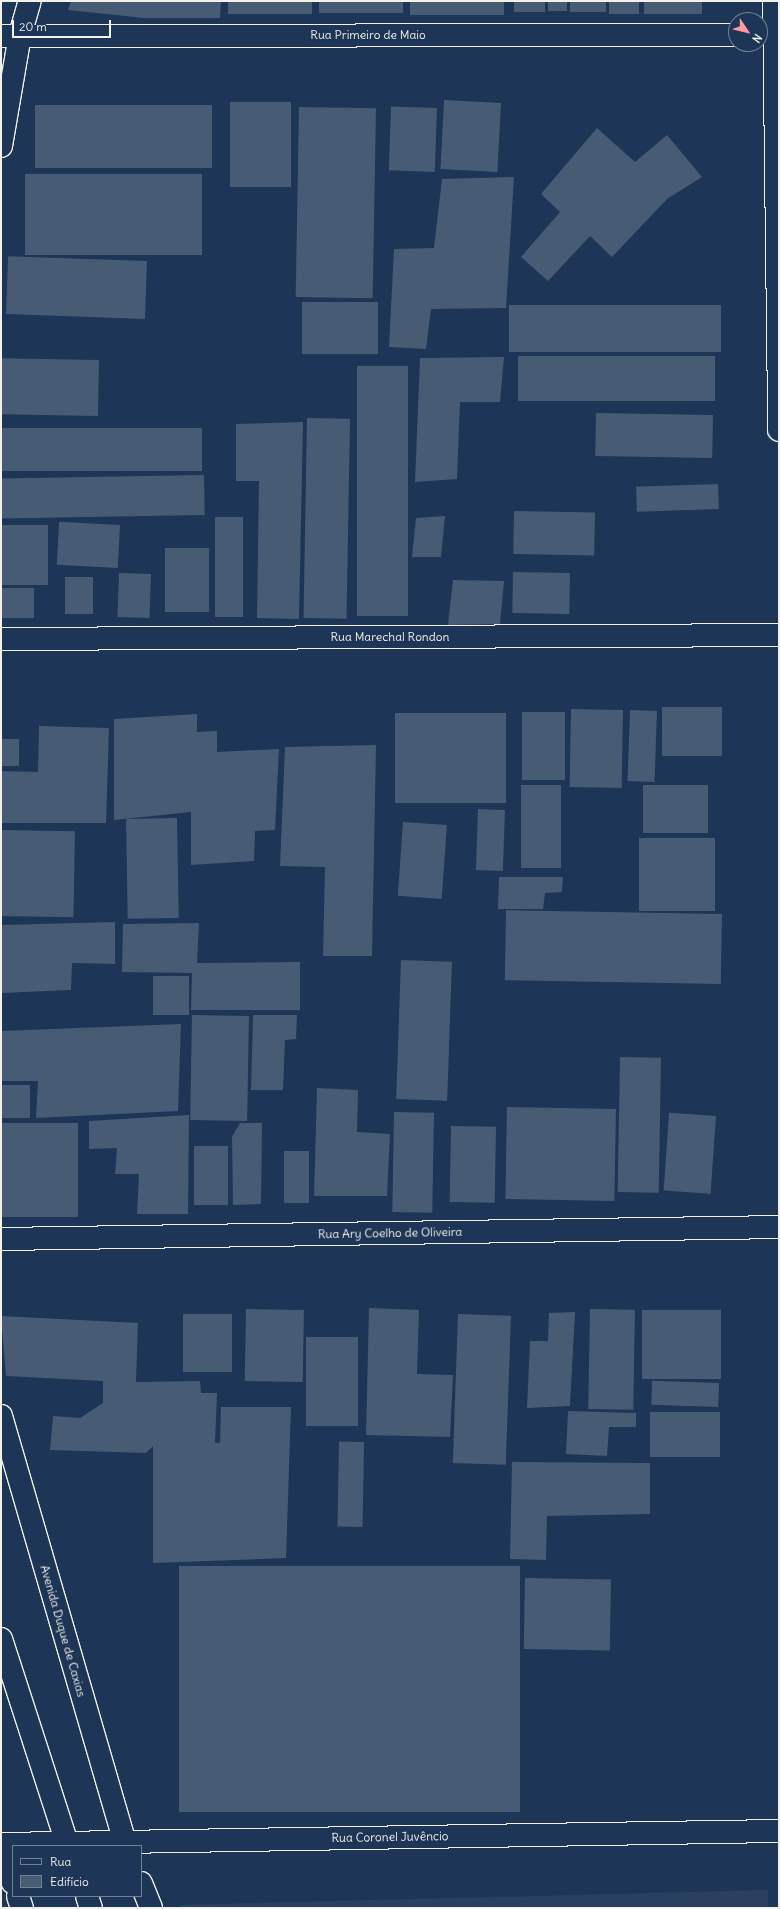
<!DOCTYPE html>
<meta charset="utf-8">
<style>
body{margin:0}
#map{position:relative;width:780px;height:1909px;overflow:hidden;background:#1d3557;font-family:Delius,sans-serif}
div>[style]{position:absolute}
.built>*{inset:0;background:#2a4060}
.building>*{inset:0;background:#485b74;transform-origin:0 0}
.roads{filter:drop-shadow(1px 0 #f4f1e8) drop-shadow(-1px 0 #f4f1e8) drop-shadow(0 1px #f4f1e8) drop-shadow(0 -1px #f4f1e8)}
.minor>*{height:22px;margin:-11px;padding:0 11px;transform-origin:11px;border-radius:11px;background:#1d3557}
.major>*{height:22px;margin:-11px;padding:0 11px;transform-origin:11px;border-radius:11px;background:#1d3557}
span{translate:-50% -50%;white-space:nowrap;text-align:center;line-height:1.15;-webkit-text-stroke:4px #1d3557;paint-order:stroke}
.street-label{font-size:12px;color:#f4f1e8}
.frame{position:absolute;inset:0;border:2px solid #f4f1e8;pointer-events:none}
.legend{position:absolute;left:12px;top:1845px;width:130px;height:52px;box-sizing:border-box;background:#1d3557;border:1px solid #738091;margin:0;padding:5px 7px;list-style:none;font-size:12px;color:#f4f1e8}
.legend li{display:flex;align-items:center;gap:8px;height:20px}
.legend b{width:20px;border:1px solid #738091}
.north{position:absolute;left:728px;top:12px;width:40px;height:40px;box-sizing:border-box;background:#1d3557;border:1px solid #738091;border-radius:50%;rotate:125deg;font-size:11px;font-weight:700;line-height:16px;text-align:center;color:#f4f1e8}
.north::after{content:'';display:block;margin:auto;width:14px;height:18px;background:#ff9aa2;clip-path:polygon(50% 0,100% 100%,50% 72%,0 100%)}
.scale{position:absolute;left:12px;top:20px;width:99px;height:18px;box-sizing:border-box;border:2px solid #f4f1e8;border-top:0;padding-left:5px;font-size:12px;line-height:14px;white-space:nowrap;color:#f4f1e8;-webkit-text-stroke:3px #1d3557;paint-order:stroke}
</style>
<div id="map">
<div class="built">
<i style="clip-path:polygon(768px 1890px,768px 1908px,181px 1908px,180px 1905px)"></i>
</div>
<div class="building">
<i style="clip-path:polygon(71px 1px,221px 1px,220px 18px,144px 18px,68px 10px)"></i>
<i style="left:228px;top:1px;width:84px;height:13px"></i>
<i style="left:319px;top:1px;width:84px;height:12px"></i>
<i style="left:410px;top:1px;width:94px;height:14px"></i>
<i style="left:514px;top:1px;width:31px;height:11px"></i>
<i style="left:548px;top:1px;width:19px;height:10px"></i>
<i style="left:570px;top:1px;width:36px;height:11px"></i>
<i style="left:609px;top:1px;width:30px;height:13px"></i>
<i style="left:644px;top:1px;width:58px;height:13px"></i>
<i style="left:230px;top:102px;width:61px;height:85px"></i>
<i style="left:501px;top:103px;width:69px;height:57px;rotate:93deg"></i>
<i style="left:35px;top:105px;width:177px;height:63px"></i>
<i style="left:299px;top:107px;width:77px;height:190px;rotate:1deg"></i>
<i style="left:437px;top:108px;width:64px;height:46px;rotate:92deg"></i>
<i style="clip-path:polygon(597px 128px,635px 162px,667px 135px,702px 177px,667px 199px,612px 257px,590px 236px,548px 281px,521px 257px,560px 212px,541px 194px)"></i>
<i style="left:25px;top:174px;width:177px;height:81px"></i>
<i style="clip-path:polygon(514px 177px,506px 308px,431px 309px,426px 349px,389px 347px,394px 249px,434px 248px,442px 179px)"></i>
<i style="left:147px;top:261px;width:58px;height:139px;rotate:92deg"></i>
<i style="left:302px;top:302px;width:76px;height:52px"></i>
<i style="left:509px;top:305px;width:212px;height:47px"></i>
<i style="left:518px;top:356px;width:197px;height:45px"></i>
<i style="clip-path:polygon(504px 357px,500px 402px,460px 402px,457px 479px,415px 482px,420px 358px)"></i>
<i style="left:99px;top:360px;width:56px;height:98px;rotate:91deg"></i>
<i style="left:357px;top:366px;width:51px;height:250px"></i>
<i style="left:596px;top:413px;width:117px;height:43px;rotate:1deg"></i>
<i style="left:307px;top:418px;width:43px;height:200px;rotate:1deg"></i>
<i style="clip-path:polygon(303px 422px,299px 619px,257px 618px,259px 481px,236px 481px,236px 424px)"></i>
<i style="left:1px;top:428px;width:201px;height:43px"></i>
<i style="left:204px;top:475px;width:40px;height:203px;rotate:89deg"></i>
<i style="left:718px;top:484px;width:25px;height:82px;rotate:88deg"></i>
<i style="left:514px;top:511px;width:81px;height:43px;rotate:1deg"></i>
<i style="clip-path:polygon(445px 516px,441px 557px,412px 557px,416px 518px)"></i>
<i style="left:243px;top:517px;width:100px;height:28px;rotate:90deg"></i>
<i style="left:1px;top:525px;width:47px;height:60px"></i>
<i style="left:120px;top:525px;width:43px;height:61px;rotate:93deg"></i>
<i style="left:209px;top:548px;width:64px;height:44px;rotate:90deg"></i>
<i style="left:513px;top:572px;width:57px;height:41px;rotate:1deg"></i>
<i style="left:119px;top:573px;width:32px;height:44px;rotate:2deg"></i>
<i style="left:65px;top:577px;width:28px;height:37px"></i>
<i style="clip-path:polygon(453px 580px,504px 581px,500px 624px,448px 625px)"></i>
<i style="left:1px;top:588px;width:33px;height:30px"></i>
<i style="left:662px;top:707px;width:60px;height:49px"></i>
<i style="left:571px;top:709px;width:52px;height:78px;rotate:1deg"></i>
<i style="left:630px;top:710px;width:27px;height:71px;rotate:2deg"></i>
<i style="left:522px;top:712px;width:43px;height:68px"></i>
<i style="left:395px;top:713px;width:111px;height:90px"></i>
<i style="clip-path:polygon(197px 714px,197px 732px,217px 731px,217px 752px,279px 749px,275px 830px,255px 831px,254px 861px,191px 865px,191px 812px,114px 820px,114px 719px)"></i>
<i style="clip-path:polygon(39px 726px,109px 728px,106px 823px,1px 823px,1px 771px,38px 772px)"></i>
<i style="left:1px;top:739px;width:18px;height:27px"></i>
<i style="clip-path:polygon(376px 745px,372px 956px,323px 956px,325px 867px,280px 866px,285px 747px)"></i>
<i style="left:521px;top:785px;width:40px;height:83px"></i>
<i style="left:643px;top:785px;width:65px;height:48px"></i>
<i style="left:505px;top:810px;width:61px;height:27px;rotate:92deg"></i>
<i style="left:177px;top:818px;width:100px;height:51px;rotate:89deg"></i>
<i style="left:403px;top:822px;width:44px;height:74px;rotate:4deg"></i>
<i style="left:1px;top:830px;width:74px;height:86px;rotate:1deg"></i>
<i style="left:639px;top:838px;width:76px;height:73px"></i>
<i style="clip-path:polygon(499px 877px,563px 877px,562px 892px,545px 893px,543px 909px,498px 909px)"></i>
<i style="left:722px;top:914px;width:70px;height:216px;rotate:91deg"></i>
<i style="clip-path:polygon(115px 922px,115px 964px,72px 963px,71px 990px,1px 993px,1px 925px)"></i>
<i style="clip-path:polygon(199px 923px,197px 963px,300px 962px,300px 1010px,191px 1010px,192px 973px,122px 972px,123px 924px)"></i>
<i style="left:401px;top:960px;width:51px;height:139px;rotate:2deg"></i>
<i style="left:153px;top:976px;width:36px;height:39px"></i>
<i style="left:192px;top:1015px;width:57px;height:105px;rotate:1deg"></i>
<i style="clip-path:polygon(253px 1015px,297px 1015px,296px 1039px,285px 1040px,283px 1090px,251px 1090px)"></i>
<i style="clip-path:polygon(181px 1024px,178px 1111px,36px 1118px,38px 1081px,1px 1081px,1px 1031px)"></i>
<i style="left:620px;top:1057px;width:41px;height:135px;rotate:1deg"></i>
<i style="left:30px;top:1085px;width:33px;height:29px;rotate:90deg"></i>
<i style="clip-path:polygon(317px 1088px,358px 1090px,357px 1132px,390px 1134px,387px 1196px,314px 1196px)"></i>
<i style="left:507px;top:1107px;width:109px;height:92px;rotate:1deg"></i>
<i style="left:394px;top:1112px;width:40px;height:100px;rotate:1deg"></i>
<i style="clip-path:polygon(189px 1115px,188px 1214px,137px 1214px,139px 1174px,115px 1174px,117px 1148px,89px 1149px,89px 1121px)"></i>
<i style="left:716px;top:1116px;width:78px;height:47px;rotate:94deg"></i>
<i style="left:78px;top:1123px;width:94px;height:77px;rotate:90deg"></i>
<i style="clip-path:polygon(240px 1123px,262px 1123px,261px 1204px,233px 1205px,232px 1137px)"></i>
<i style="left:451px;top:1126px;width:45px;height:76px;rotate:1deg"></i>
<i style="left:228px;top:1146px;width:59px;height:34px;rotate:90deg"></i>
<i style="left:284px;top:1151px;width:25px;height:52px"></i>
<i style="clip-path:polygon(369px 1308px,419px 1310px,417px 1374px,453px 1375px,450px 1437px,366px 1435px)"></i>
<i style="left:246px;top:1309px;width:58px;height:72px;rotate:1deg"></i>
<i style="left:590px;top:1309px;width:45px;height:100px;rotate:1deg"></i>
<i style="left:642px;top:1310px;width:79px;height:69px"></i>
<i style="clip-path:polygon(575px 1312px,570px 1406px,527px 1408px,530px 1341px,548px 1341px,549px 1313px)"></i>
<i style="left:183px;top:1314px;width:49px;height:58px"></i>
<i style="left:458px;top:1314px;width:53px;height:149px;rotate:2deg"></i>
<i style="clip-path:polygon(1px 1316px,138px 1323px,136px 1382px,200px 1381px,201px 1393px,217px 1393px,215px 1443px,220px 1443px,221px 1407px,291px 1407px,286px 1558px,153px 1563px,153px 1446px,146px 1453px,50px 1450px,53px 1416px,80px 1418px,103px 1403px,103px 1381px,6px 1376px)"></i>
<i style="left:306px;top:1337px;width:52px;height:89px"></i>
<i style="left:719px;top:1383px;width:24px;height:67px;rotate:92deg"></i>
<i style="clip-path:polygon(568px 1411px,636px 1413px,636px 1427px,609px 1427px,607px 1456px,566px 1454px)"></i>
<i style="left:720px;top:1412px;width:45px;height:70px;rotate:90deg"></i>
<i style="left:364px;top:1442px;width:85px;height:25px;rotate:91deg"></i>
<i style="clip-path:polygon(512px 1462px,650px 1463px,650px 1514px,547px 1516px,546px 1560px,510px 1559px)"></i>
<i style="left:520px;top:1566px;width:246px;height:341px;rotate:90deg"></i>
<i style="left:525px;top:1578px;width:86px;height:71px;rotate:1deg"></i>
</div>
<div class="roads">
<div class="minor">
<i style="left:774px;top:1px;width:429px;rotate:89.3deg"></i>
<i style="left:1px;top:36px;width:735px;rotate:-0.08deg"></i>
<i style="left:1px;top:146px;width:113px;rotate:-80.3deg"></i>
<i style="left:20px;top:35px;width:35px;rotate:-74deg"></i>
<i style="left:1px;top:639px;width:778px;rotate:-0.29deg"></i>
<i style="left:1px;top:1239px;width:778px;rotate:-0.88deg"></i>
<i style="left:1px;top:1416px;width:448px;rotate:73.8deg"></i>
<i style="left:1px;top:1639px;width:218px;rotate:72.1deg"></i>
<i style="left:1px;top:1844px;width:778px;rotate:-0.96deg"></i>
<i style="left:141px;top:1883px;width:27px;rotate:68deg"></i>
<i style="left:87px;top:1896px;width:13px;rotate:72deg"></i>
</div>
<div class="major">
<i style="left:1px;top:1852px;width:33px;rotate:69deg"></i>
<i style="left:18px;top:1896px;width:13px;rotate:72deg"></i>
</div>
</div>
<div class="street-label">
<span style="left:368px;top:35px">Rua Primeiro de Maio</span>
<span style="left:390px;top:637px">Rua Marechal Rondon</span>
<span style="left:390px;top:1233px;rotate:-1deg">Rua Ary Coelho de Oliveira</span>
<span style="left:63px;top:1631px;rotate:74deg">Avenida Duque de Caxias</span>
<span style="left:390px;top:1837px;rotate:-1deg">Rua Coronel Juvêncio</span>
</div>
<div class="frame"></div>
<ul class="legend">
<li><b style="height:5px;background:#1d3557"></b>Rua</li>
<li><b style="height:11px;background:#485b74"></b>Edifício</li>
</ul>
<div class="north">N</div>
<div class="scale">20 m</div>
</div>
